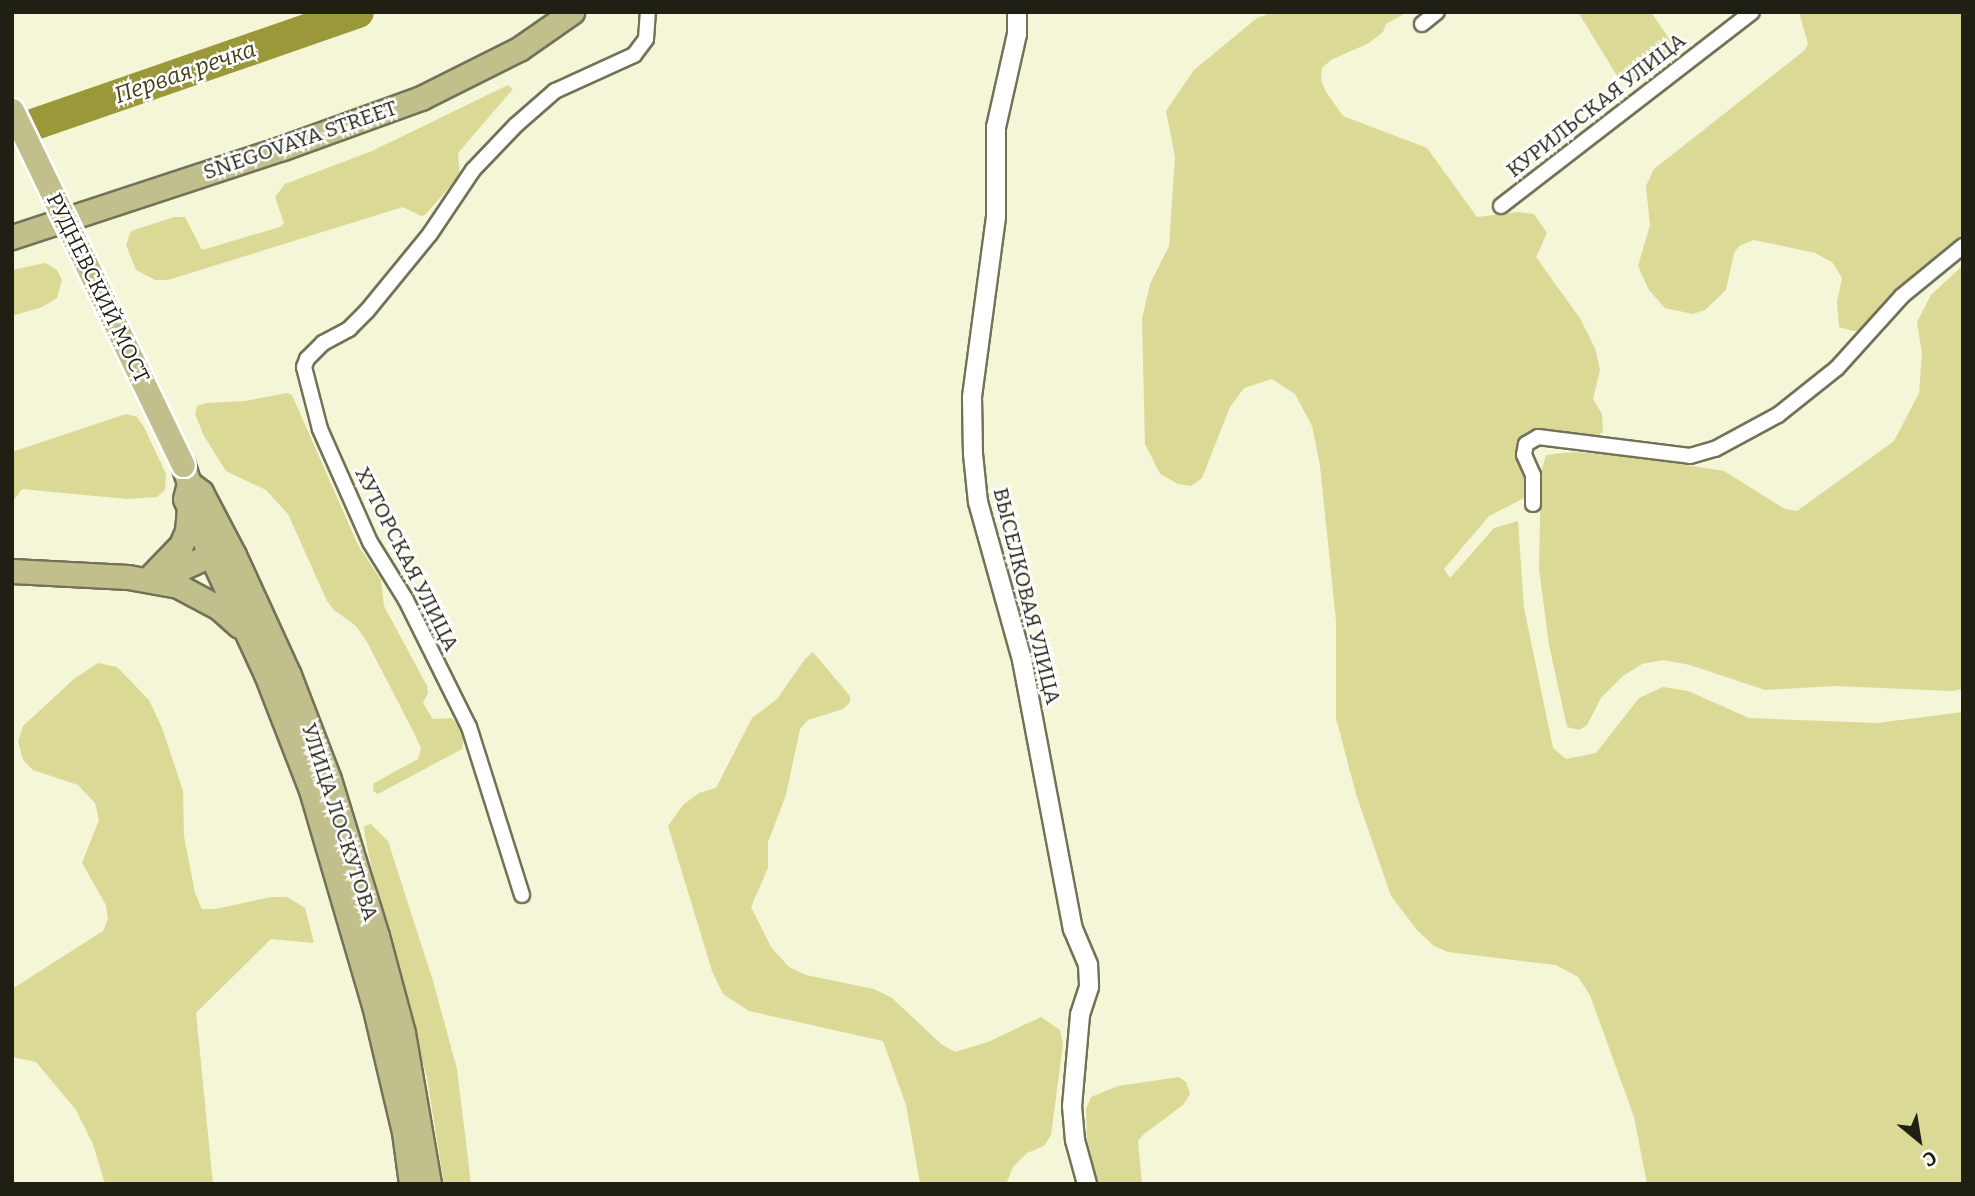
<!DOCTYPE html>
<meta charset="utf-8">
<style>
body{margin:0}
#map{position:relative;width:1975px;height:1196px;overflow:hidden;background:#f5f5d7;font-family:Bitter,serif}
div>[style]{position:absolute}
.green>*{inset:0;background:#dada96}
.river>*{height:32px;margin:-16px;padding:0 16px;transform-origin:16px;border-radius:16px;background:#9a9839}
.roads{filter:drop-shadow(2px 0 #727258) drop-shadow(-2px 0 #727258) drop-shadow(0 2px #727258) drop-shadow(0 -2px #727258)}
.minor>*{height:14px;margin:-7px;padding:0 7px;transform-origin:7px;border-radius:7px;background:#fff}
.tertiary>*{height:18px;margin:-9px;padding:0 9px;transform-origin:9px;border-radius:9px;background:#fff}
.primary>*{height:23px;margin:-11.5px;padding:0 11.5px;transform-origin:11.5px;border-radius:11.5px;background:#c1c08d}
.bridges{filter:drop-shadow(2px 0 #fff) drop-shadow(-2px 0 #fff) drop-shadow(0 2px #fff) drop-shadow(0 -2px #fff)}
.primary-bridge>*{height:23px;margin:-11.5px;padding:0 11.5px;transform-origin:11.5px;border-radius:11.5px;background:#c1c08d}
span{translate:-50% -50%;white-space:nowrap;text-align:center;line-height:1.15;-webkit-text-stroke:5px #fff;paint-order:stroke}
.street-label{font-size:21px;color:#1f1f14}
.water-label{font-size:23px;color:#424119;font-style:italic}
.frame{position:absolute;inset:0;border:14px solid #1f1f14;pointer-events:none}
.north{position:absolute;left:1884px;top:1105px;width:70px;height:70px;-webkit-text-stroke:5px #fff;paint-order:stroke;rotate:150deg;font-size:19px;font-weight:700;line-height:28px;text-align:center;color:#1f1f14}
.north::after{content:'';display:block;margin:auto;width:24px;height:32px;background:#1f1f14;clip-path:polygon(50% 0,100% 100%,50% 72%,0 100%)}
</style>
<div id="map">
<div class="green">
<i style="clip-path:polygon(1273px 12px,1424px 12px,1406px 13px,1386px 24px,1383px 32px,1369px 43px,1331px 60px,1322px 68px,1321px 80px,1326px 92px,1343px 116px,1427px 148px,1477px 217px,1518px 212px,1534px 214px,1547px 233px,1536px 257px,1581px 320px,1595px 348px,1600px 370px,1593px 399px,1602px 414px,1603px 432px,1598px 435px,1526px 437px,1526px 497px,1489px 516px,1444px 569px,1450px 578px,1494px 528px,1518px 521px,1524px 608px,1553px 748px,1566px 759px,1596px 753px,1639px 698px,1663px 687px,1688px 691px,1749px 718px,1877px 723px,1963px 712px,1963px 1184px,1647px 1184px,1634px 1117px,1590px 995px,1578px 977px,1556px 965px,1448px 952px,1434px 946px,1417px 930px,1391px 896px,1356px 794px,1336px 718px,1336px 621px,1320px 466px,1312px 426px,1295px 394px,1272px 379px,1244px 388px,1230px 407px,1202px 478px,1191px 486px,1178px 484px,1160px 474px,1145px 444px,1142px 319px,1150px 284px,1169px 246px,1175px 157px,1166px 111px,1194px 70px,1257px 18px)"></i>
<i style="clip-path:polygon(1578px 12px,1651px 12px,1672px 43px,1674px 54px,1638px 83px,1629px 84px,1619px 79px)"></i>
<i style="clip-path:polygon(1799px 12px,1963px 12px,1963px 237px,1896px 293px,1863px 330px,1853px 331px,1839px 327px,1837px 302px,1842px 278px,1832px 262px,1815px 253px,1754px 240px,1739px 246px,1734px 253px,1726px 290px,1705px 310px,1693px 314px,1665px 308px,1649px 290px,1638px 266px,1650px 225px,1646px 186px,1654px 169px,1805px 50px,1808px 44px)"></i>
<i style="clip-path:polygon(508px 85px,513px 89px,458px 153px,460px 175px,425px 215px,421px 216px,403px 207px,168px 280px,155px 280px,136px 270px,126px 245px,131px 231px,174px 217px,185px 217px,202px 250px,280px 227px,284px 223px,275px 197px,285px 184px,372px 151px)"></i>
<i style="clip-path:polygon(45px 263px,57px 270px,62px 280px,57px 298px,42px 307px,12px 316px,12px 270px)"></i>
<i style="clip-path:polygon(1963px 265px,1963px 689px,1952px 691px,1835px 686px,1765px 690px,1690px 665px,1663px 660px,1642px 664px,1623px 676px,1601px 698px,1587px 725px,1579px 730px,1567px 727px,1549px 645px,1539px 569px,1541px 473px,1546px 455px,1573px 452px,1635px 457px,1724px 471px,1785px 509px,1797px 511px,1894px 441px,1919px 393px,1922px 354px,1917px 322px,1931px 295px)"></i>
<i style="clip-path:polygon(287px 393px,292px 395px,358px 545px,381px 580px,384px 606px,427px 686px,428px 693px,423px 703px,433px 719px,452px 718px,464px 733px,462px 749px,378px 794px,373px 791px,374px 783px,418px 759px,421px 748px,413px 731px,366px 640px,356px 626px,334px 610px,327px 601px,288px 514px,266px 490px,226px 471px,204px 436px,195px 414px,197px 406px,206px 403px,245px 401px)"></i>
<i style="clip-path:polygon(126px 414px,137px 417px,144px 427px,166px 474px,165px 490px,157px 497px,127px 499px,22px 489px,12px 503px,12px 452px)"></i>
<i style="clip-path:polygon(813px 652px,850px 696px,850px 702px,843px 709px,808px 720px,800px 729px,786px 795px,768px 842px,768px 868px,751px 907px,771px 947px,789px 967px,806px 975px,874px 989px,892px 998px,941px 1044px,955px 1052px,988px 1042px,1041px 1017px,1060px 1030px,1063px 1044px,1051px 1135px,1044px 1146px,1027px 1153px,1013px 1167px,1006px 1184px,920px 1184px,906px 1105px,883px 1041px,749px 1011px,723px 994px,712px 971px,668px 826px,683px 805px,699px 793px,716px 788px,752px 718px,777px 699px,805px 659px)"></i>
<i style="clip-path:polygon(98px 663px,117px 667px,149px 700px,162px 728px,183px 791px,184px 836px,195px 893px,202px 909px,216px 909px,271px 897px,287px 897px,305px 908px,314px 943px,271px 939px,196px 1013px,213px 1184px,105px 1184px,93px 1144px,76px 1110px,36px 1062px,12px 1057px,12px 989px,103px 931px,108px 919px,106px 905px,82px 863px,99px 820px,95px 803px,78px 785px,33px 770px,23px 760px,18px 741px,23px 726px,74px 679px)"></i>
<i style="clip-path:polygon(371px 824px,388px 841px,433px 981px,457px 1069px,471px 1184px,444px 1184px,427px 1078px,376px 889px,365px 836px,364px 826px)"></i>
<i style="clip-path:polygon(1179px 1077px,1186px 1082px,1190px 1094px,1183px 1105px,1144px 1134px,1138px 1141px,1142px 1184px,1098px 1184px,1087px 1138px,1086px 1109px,1091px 1097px,1118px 1086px)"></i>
</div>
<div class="river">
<i style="left:12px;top:132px;width:366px;rotate:-19.1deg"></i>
</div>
<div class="roads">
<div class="minor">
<i style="left:1422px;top:24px;width:19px;rotate:-39deg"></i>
<i style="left:1501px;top:206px;width:317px;rotate:-37.7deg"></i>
<i style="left:1533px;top:504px;width:29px;rotate:-90deg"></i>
<i style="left:1533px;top:475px;width:22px;rotate:-114deg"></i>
<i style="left:1524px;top:455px;width:11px;rotate:-80deg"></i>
<i style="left:1526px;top:444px;width:14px;rotate:-30deg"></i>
<i style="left:1538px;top:437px;width:153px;rotate:7.1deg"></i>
<i style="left:1690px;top:456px;width:26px;rotate:-16deg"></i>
<i style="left:1715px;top:449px;width:72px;rotate:-28.4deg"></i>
<i style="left:1778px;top:415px;width:75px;rotate:-38.5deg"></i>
<i style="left:1837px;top:368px;width:97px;rotate:-47.9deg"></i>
<i style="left:1902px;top:296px;width:79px;rotate:-39.3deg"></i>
<i style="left:522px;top:895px;width:176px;rotate:-107.5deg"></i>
<i style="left:469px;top:727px;width:142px;rotate:-116.4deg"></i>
<i style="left:406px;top:600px;width:68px;rotate:-121.8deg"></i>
<i style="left:370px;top:542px;width:124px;rotate:-113.9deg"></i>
<i style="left:320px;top:429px;width:64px;rotate:-104.5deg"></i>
<i style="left:304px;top:367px;width:9px;rotate:-69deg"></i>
<i style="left:307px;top:359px;width:23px;rotate:-45deg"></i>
<i style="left:323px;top:343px;width:30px;rotate:-28deg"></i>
<i style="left:349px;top:329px;width:25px;rotate:-45deg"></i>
<i style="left:367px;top:311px;width:99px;rotate:-50.7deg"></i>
<i style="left:430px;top:234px;width:77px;rotate:-56.1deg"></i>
<i style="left:473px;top:170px;width:62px;rotate:-46.3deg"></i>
<i style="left:516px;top:125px;width:52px;rotate:-41.1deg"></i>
<i style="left:555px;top:91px;width:87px;rotate:-24.5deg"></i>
<i style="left:634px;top:55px;width:20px;rotate:-53deg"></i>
<i style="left:646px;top:39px;width:27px;rotate:-86deg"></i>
</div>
<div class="tertiary">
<i style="left:1017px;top:12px;width:22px;rotate:90deg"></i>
<i style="left:1017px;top:34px;width:95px;rotate:102.7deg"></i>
<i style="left:996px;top:127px;width:90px;rotate:90deg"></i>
<i style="left:996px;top:217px;width:182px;rotate:97.6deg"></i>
<i style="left:972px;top:397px;width:57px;rotate:89deg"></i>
<i style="left:973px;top:454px;width:48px;rotate:84.1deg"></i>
<i style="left:978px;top:502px;width:164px;rotate:74.4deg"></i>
<i style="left:1022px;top:660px;width:274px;rotate:79.3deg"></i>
<i style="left:1073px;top:929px;width:39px;rotate:67deg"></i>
<i style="left:1088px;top:965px;width:22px;rotate:87deg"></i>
<i style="left:1089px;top:987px;width:29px;rotate:108deg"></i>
<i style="left:1080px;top:1015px;width:91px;rotate:95deg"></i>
<i style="left:1072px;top:1106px;width:34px;rotate:85deg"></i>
<i style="left:1075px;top:1140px;width:46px;rotate:74.7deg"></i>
</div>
<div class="primary">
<i style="left:12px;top:237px;width:285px;rotate:-18.2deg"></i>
<i style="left:283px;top:148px;width:147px;rotate:-19.9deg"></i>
<i style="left:421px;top:98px;width:110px;rotate:-26.6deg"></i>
<i style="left:519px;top:49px;width:65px;rotate:-34.9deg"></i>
<i style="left:183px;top:465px;width:19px;rotate:72deg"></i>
<i style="left:189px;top:483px;width:16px;rotate:104deg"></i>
<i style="left:185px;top:499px;width:193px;rotate:65.2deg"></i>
<i style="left:266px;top:674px;width:124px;rotate:68.8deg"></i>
<i style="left:311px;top:790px;width:224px;rotate:73.7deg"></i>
<i style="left:374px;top:1005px;width:130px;rotate:76.7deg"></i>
<i style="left:404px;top:1132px;width:52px;rotate:82.3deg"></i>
<i style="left:189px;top:483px;width:15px;rotate:37deg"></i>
<i style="left:201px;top:492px;width:71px;rotate:62.4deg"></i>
<i style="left:234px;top:555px;width:132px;rotate:65.4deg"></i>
<i style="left:289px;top:675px;width:111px;rotate:69deg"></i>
<i style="left:329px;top:779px;width:164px;rotate:73deg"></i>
<i style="left:377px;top:936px;width:100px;rotate:75deg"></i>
<i style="left:403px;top:1033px;width:153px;rotate:80.2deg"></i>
<i style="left:12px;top:571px;width:116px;rotate:3deg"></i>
<i style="left:128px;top:577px;width:51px;rotate:10.2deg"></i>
<i style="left:178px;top:586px;width:47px;rotate:28.2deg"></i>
<i style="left:219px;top:608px;width:27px;rotate:42deg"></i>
<i style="left:152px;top:575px;width:42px;rotate:-46deg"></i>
<i style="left:181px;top:545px;width:15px;rotate:-67deg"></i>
<i style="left:187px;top:531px;width:23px;rotate:-85deg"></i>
<i style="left:147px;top:579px;width:37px;rotate:-17deg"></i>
<i style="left:182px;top:568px;width:43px;rotate:-24.8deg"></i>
</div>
</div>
<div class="bridges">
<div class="primary-bridge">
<i style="left:12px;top:110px;width:394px;rotate:64.3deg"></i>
</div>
</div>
<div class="street-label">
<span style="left:1596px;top:105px;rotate:-38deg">КУРИЛЬСКАЯ УЛИЦА</span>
<span style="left:300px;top:140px;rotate:-19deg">SNEGOVAYA STREET</span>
<span style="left:98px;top:288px;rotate:64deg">РУДНЕВСКИЙ МОСТ</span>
<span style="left:407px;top:559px;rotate:63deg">ХУТОРСКАЯ УЛИЦА</span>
<span style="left:1027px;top:596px;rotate:76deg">ВЫСЕЛКОВАЯ УЛИЦА</span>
<span style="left:340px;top:822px;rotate:72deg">УЛИЦА ЛОСКУТОВА</span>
</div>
<div class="water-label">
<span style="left:185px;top:72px;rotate:-19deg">Первая речка</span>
</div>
<div class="frame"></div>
<div class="north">С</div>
</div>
